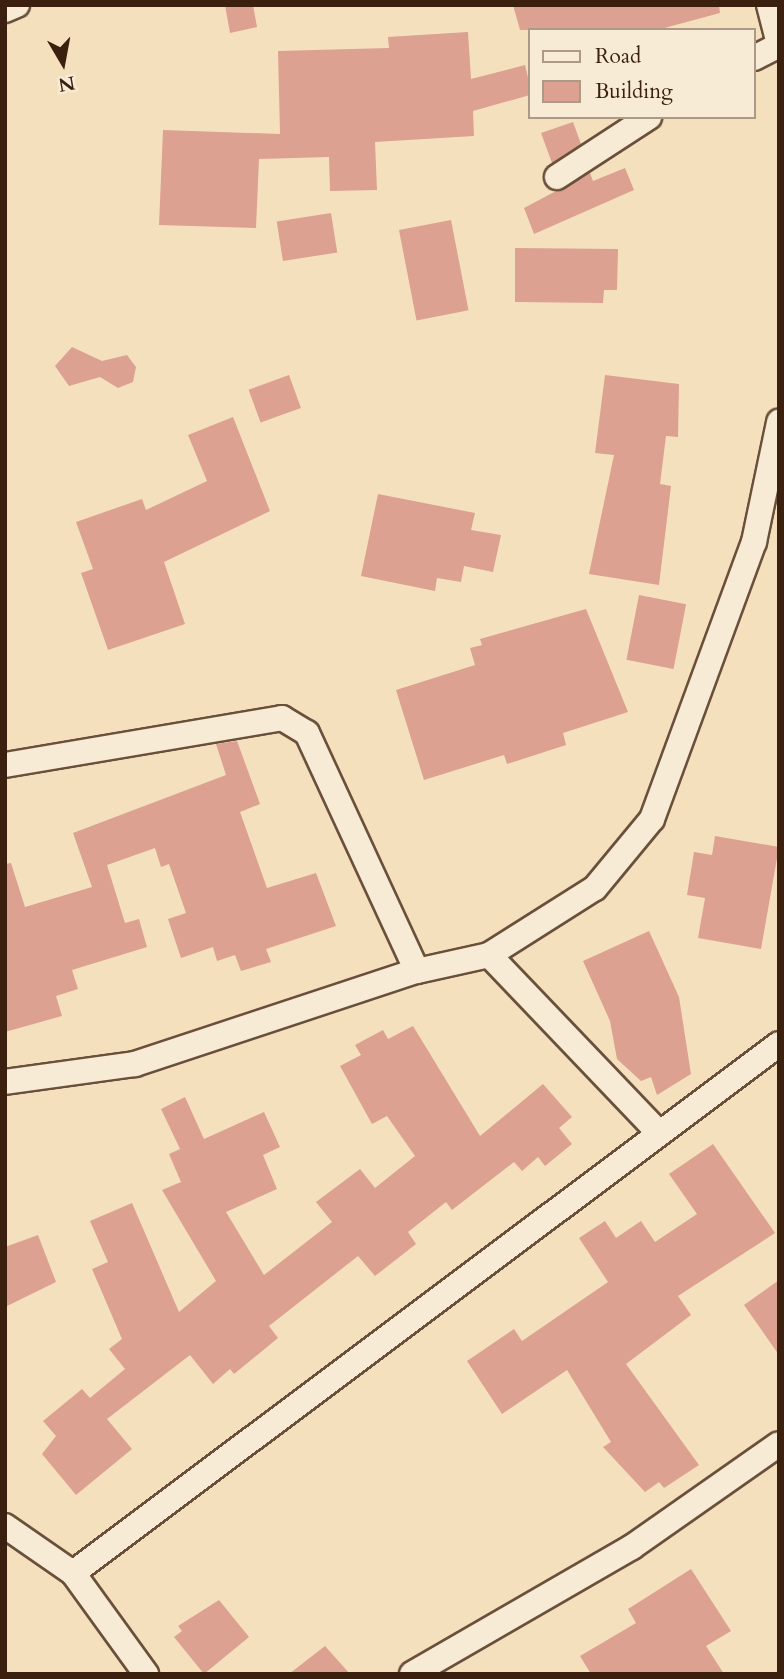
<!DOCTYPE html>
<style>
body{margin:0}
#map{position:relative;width:784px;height:1679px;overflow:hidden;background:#f5e0be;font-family:Cardo,serif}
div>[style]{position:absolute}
.building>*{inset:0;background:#dca190;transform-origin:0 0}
.roads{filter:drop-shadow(2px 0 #6a503b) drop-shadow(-2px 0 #6a503b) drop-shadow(0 2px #6a503b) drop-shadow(0 -2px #6a503b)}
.minor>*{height:24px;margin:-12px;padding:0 12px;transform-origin:12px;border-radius:12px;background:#f8ebd5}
span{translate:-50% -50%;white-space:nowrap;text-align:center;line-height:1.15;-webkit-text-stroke:5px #f8ebd5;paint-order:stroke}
.frame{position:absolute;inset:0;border:7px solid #3b200f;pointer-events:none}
.legend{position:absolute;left:528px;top:28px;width:228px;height:91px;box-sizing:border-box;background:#f8ebd5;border:2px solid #ac9a86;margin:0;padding:9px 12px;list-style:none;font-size:21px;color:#3b200f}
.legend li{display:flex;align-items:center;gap:14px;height:35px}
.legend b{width:35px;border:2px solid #ac9a86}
.north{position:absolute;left:28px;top:28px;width:70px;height:70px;-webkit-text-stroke:5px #f8ebd5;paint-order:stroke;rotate:170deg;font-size:19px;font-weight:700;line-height:28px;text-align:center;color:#3b200f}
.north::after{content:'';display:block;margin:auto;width:24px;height:32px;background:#3b200f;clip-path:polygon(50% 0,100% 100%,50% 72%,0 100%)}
</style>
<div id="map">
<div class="building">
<i style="clip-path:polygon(225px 5px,253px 5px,257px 27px,230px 33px)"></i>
<i style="clip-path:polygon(513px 5px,719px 5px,720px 13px,657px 30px,520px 30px)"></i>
<i style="clip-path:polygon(468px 32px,471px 79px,525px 65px,530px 86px,530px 95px,473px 111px,474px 136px,375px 142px,377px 190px,330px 191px,329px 157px,259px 159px,256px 228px,159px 225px,163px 130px,280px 134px,278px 51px,389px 48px,388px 37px)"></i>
<i style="clip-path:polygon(573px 122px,581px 144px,552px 163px,541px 133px)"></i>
<i style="clip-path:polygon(625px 168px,634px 190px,534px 234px,524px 208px,590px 173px,593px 181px)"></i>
<i style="left:331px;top:213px;width:40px;height:55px;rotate:81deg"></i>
<i style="left:451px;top:220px;width:92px;height:53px;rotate:79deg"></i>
<i style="clip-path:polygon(515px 248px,618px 249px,617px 290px,604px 290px,603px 303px,515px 302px)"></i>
<i style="clip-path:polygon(72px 347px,102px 361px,127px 355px,136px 367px,133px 382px,118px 388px,100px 377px,69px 386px,55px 366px)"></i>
<i style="left:289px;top:375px;width:35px;height:43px;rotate:70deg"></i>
<i style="clip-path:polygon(605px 375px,679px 384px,678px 437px,666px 436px,660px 484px,671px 486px,659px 585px,589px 574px,614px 455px,595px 453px)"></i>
<i style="clip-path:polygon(233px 417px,270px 511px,164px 562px,185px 624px,108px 650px,81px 573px,93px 569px,76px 522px,142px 499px,146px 510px,207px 481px,188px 435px)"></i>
<i style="clip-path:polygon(378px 494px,475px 513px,471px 530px,501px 535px,493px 572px,464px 566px,461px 582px,437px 578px,435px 591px,361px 576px)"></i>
<i style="left:639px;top:595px;width:48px;height:66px;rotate:11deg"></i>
<i style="clip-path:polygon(586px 609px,628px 712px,563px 733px,566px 745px,507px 764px,504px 755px,424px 780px,396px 690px,475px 665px,470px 648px,482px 645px,480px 639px)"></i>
<i style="clip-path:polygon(237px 741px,260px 804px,240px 812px,267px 888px,316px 873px,336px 926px,266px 949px,271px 962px,241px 971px,235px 955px,217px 961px,213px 947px,181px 958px,168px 919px,186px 913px,169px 864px,161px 867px,155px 848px,107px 865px,125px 923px,139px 919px,147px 947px,72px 970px,78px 989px,56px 996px,62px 1016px,5px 1032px,5px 864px,11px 863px,25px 907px,92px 887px,73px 833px,226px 775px,216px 744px)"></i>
<i style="clip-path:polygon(715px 836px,779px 847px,761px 949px,698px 938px,705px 898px,687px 895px,694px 852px,712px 855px)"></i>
<i style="clip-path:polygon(649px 931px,679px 997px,691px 1074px,657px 1095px,651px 1077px,641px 1081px,617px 1059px,610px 1021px,583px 961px)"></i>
<i style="clip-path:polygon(413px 1026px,480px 1136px,543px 1084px,572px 1117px,559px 1128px,572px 1144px,545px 1166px,538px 1157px,522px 1171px,514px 1162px,452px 1210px,446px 1202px,408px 1232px,416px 1244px,375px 1276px,358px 1256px,269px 1326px,278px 1338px,234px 1374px,230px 1369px,213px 1384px,190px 1355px,107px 1419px,132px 1449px,76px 1495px,42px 1454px,56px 1436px,43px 1421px,82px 1389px,90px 1398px,125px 1369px,109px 1349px,122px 1339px,92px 1269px,108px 1262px,90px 1221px,132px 1203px,179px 1312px,216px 1281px,162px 1190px,181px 1182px,169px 1154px,180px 1149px,161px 1109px,185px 1097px,204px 1139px,264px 1112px,280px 1147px,263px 1155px,277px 1189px,226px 1212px,264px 1275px,332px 1222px,316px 1202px,360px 1169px,375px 1188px,415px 1156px,387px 1116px,372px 1124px,340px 1066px,361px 1055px,355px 1045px,383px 1030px,388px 1039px)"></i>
<i style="clip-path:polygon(713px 1144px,775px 1233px,678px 1296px,691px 1315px,626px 1364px,699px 1465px,664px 1488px,659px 1482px,645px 1492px,603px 1447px,611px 1442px,567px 1370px,502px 1414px,467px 1361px,514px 1329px,522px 1341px,608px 1282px,579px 1238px,605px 1221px,616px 1238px,641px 1221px,655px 1242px,697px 1214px,669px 1174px)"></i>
<i style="clip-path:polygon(38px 1235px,56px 1282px,5px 1307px,5px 1247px)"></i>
<i style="clip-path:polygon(779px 1280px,779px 1355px,744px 1305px)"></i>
<i style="clip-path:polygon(691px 1569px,731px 1631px,706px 1646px,724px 1674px,591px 1674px,580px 1656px,636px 1623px,628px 1609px)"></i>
<i style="clip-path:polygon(219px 1600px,249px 1637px,204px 1674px,174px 1637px,182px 1631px,178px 1626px)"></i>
<i style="clip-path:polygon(325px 1646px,350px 1674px,289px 1674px)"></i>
</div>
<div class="roads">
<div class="minor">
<i style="left:769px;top:5px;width:40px;rotate:75.6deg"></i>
<i style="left:5px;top:10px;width:13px;rotate:-23deg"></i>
<i style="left:754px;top:58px;width:28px;rotate:-27deg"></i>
<i style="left:557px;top:177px;width:110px;rotate:-33.1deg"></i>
<i style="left:5px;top:765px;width:281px;rotate:-9.6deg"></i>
<i style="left:282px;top:718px;width:29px;rotate:31deg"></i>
<i style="left:307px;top:733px;width:262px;rotate:65.2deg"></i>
<i style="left:489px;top:955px;width:243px;rotate:46.3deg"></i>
<i style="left:5px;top:1082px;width:131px;rotate:-7.9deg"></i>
<i style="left:135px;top:1064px;width:297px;rotate:-18.3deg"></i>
<i style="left:417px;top:971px;width:74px;rotate:-12.5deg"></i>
<i style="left:489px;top:955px;width:125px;rotate:-32.3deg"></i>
<i style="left:595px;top:888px;width:89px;rotate:-50.4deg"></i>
<i style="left:652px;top:819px;width:295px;rotate:-69.8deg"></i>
<i style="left:754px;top:542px;width:123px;rotate:-78.2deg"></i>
<i style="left:5px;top:1526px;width:83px;rotate:34.7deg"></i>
<i style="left:73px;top:1573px;width:125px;rotate:54.1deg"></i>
<i style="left:73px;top:1573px;width:882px;rotate:-36.84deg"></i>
<i style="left:412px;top:1674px;width:254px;rotate:-30deg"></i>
<i style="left:632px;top:1547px;width:179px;rotate:-35deg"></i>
</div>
</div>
<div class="frame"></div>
<ul class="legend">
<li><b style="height:9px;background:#f8ebd5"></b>Road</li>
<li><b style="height:19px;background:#dca190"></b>Building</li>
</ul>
<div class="north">N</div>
</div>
